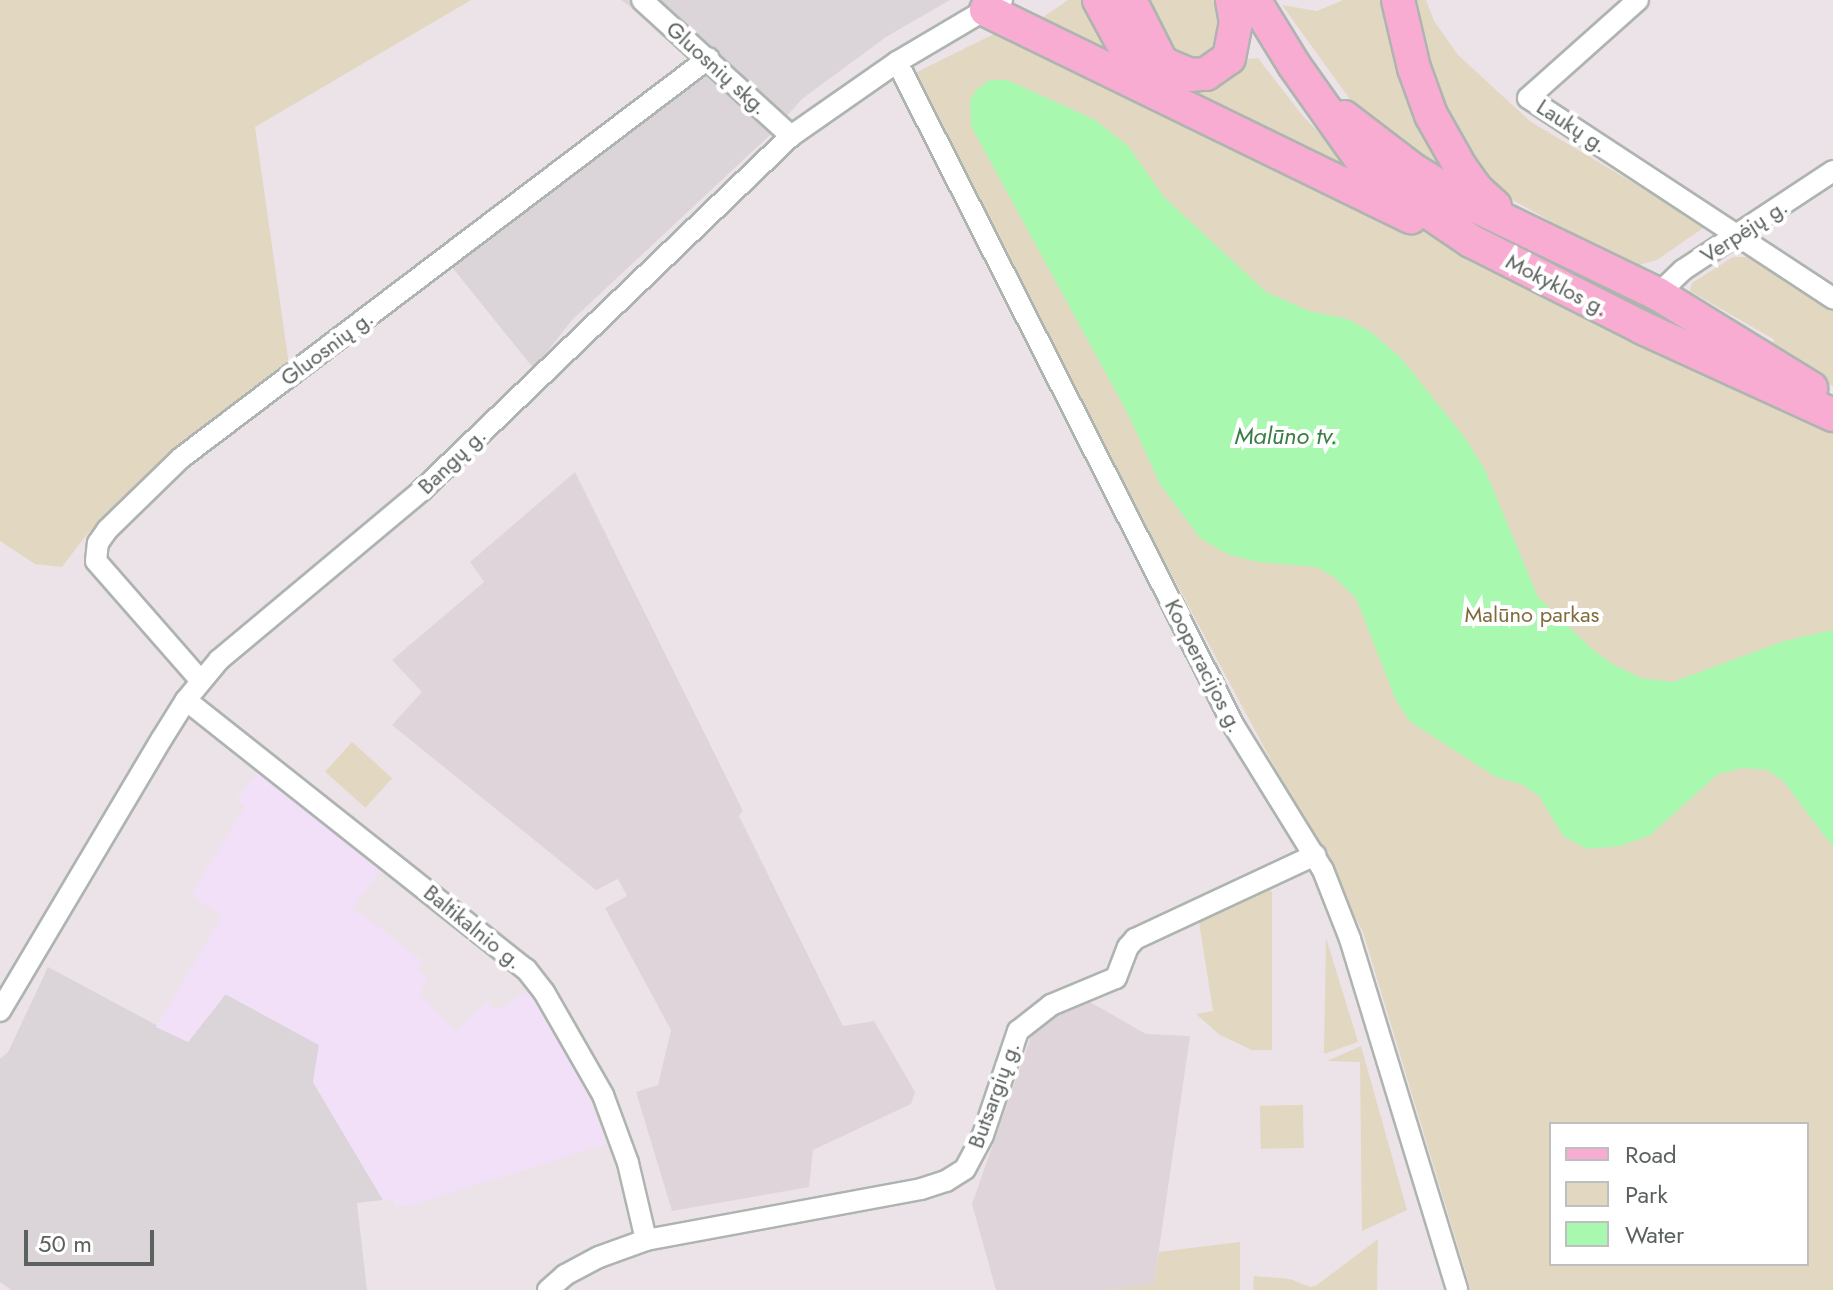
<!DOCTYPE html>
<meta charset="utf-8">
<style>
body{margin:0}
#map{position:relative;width:1833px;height:1290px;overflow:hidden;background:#ece3e8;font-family:Jost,sans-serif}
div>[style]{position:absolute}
.industrial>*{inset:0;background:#dbd5d9}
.education>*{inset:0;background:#dfd4da}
.medical>*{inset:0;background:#f2e0f9}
.green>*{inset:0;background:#e2d7c1;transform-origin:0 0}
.water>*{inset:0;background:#a8f8af}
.roads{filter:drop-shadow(2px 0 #aeb4b0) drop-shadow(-2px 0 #aeb4b0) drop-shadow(0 2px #aeb4b0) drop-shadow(0 -2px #aeb4b0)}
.minor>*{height:20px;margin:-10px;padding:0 10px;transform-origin:10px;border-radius:10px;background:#fff}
.primary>*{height:32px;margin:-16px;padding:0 16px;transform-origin:16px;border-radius:16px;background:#f8acd2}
span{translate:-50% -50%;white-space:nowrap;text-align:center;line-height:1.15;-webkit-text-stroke:8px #fff;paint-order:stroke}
.street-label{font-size:22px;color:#5b625d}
.park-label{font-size:22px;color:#816d3c}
.water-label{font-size:24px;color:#387e44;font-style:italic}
.legend{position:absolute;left:1549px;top:1122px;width:260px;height:144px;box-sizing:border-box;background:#fff;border:2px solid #bdc0be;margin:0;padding:10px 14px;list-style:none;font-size:24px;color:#5b625d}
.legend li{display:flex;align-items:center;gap:16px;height:40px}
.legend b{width:40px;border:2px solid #bdc0be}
.scale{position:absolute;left:24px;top:1230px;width:130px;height:36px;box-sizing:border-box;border:4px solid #5b625d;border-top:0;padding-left:10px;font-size:24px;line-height:28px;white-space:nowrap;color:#5b625d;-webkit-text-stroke:6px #fff;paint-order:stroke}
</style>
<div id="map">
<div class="industrial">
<i style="clip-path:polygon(621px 0,950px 0,886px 37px,802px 99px,771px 134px,571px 321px,534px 369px,439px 251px,698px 57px)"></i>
<i style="clip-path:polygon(48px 967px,188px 1042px,225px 994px,319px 1045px,313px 1082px,383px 1200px,357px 1203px,367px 1290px,11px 1290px,0 1282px,0 1059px,8px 1052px)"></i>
</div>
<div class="education">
<i style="clip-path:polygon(575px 472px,743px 811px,739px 816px,843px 1026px,874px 1021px,915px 1092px,911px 1104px,813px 1150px,809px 1187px,672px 1211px,636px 1092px,658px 1085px,671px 1030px,605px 908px,627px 896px,618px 879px,596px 890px,392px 725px,422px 692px,392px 660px,484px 582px,470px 562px)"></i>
<i style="clip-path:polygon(1083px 998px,1146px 1034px,1190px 1036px,1154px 1284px,1106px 1290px,996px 1290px,972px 1204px,1033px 1031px)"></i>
</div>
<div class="medical">
<i style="clip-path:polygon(259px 771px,385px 863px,353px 908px,424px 962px,417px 970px,427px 978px,420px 995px,457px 1032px,486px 1002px,496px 1011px,528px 991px,549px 1018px,583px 1085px,607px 1144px,412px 1205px,395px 1206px,394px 1199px,383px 1200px,313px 1082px,319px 1045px,226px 994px,188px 1042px,156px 1027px,222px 916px,191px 895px,245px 806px,236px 800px)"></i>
</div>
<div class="green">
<i style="clip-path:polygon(0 0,471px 0,255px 127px,289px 365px,173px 452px,87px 534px,62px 567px,35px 564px,0 541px)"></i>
<i style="clip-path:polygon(1068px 0,1089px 0,1113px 57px,1036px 22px)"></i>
<i style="clip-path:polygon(1139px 0,1215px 0,1225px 26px,1218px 60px,1172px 62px)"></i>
<i style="clip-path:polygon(1343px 0,1389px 0,1455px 183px,1354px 105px,1282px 5px,1317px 11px)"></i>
<i style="clip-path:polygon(1412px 0,1426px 0,1434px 21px,1458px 55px,1531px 122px,1706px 226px,1657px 260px,1632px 267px,1488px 186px,1438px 104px)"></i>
<i style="clip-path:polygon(evenodd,998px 32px,1009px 32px,1833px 430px,1833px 1290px,1471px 1290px,1363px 932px,1130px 497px,915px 73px,998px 32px,1551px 1124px,1807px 1124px,1807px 1264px,1551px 1264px,1551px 1124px)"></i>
<i style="clip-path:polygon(1144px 54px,1218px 83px,1237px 73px,1246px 59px,1258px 58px,1302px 115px,1364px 180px,1183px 93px)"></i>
<i style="clip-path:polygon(1386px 163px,1632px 296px,1630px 300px,1461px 219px)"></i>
<i style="clip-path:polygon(1733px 257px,1753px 257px,1833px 311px,1833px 386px,1769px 346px,1775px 340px,1690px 291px,1692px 283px)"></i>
<i style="left:352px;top:742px;width:54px;height:40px;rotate:42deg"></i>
<i style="clip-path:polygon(1269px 885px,1272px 893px,1272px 1050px,1252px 1050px,1220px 1035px,1196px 1014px,1213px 1011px,1199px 922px)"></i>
<i style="clip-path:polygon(1326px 938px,1358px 1042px,1324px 1054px)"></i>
<i style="clip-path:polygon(1361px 1046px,1407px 1210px,1362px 1231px,1360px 1062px,1327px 1061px)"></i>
<i style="left:1303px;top:1105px;width:43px;height:43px;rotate:89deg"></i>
<i style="clip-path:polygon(1378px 1239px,1377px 1290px,1253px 1290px,1254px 1276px,1290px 1279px,1310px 1287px,1317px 1285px)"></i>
<i style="clip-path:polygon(1240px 1242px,1240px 1290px,1106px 1290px,1154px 1284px,1159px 1252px)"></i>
</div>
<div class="water">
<i style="clip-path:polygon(990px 80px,1007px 80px,1095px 120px,1128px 146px,1164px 197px,1266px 292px,1309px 311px,1348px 319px,1371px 332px,1400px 357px,1466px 439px,1485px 470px,1538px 597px,1592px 649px,1614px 665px,1641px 678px,1673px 682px,1784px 641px,1833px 630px,1833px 847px,1784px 782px,1768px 770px,1743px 768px,1718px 774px,1649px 836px,1620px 846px,1587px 849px,1563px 836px,1539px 796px,1521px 784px,1496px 777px,1409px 721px,1395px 698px,1356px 598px,1334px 577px,1316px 567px,1257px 562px,1227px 554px,1200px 538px,1160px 484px,1128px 414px,971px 126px,970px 100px,976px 90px)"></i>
</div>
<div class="roads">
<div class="minor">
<i style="left:642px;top:0;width:202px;rotate:42.4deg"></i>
<i style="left:1638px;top:0;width:147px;rotate:138.3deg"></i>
<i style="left:1528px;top:98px;width:365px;rotate:33.3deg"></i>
<i style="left:897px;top:62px;width:745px;rotate:63.09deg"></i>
<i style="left:1234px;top:726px;width:169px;rotate:58.3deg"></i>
<i style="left:1323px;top:870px;width:74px;rotate:68.6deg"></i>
<i style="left:1350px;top:939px;width:367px;rotate:73deg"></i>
<i style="left:1658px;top:294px;width:35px;rotate:-44deg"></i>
<i style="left:1683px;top:270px;width:180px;rotate:-33.4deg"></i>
<i style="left:201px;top:681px;width:159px;rotate:-131.2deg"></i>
<i style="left:96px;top:561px;width:18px;rotate:-84deg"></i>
<i style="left:98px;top:543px;width:16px;rotate:-55deg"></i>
<i style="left:107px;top:530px;width:103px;rotate:-44.2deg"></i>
<i style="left:181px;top:458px;width:662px;rotate:-37.15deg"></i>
<i style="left:186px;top:700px;width:434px;rotate:38.4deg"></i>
<i style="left:526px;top:969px;width:29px;rotate:52deg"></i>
<i style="left:544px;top:992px;width:119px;rotate:60.2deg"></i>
<i style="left:603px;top:1095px;width:72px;rotate:69.8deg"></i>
<i style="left:628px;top:1163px;width:79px;rotate:76.8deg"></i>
<i style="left:0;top:1011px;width:315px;rotate:-59.3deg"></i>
<i style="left:161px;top:740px;width:47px;rotate:-58deg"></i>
<i style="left:186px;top:700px;width:52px;rotate:-50.5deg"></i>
<i style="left:219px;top:660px;width:265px;rotate:-39.9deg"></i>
<i style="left:422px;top:490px;width:511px;rotate:-43.81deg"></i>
<i style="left:791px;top:136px;width:129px;rotate:-34.9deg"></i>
<i style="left:897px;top:62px;width:122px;rotate:-30.6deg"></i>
<i style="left:548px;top:1290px;width:23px;rotate:-41deg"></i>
<i style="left:565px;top:1275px;width:38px;rotate:-28deg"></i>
<i style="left:599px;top:1257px;width:50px;rotate:-19.9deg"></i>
<i style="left:646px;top:1240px;width:280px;rotate:-10.5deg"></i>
<i style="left:921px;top:1189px;width:26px;rotate:-18deg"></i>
<i style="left:946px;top:1181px;width:22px;rotate:-32deg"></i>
<i style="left:965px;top:1169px;width:38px;rotate:-62deg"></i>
<i style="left:983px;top:1135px;width:110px;rotate:-71.4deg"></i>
<i style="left:1018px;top:1031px;width:42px;rotate:-38.2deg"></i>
<i style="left:1051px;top:1005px;width:70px;rotate:-22.6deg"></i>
<i style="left:1116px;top:978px;width:33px;rotate:-69deg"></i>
<i style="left:1128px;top:947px;width:11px;rotate:-49deg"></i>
<i style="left:1135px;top:939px;width:199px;rotate:-25deg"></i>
</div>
<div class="primary">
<i style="left:1099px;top:0;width:99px;rotate:61.6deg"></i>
<i style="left:1130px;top:0;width:71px;rotate:63.1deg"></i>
<i style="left:1162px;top:63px;width:30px;rotate:23deg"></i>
<i style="left:1190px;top:75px;width:16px;rotate:-4deg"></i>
<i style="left:1206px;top:74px;width:28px;rotate:-35deg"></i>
<i style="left:1229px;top:58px;width:36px;rotate:-79deg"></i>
<i style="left:1236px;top:23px;width:23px;rotate:-100deg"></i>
<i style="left:1254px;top:0;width:76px;rotate:58.4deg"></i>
<i style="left:1294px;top:65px;width:118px;rotate:54.7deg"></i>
<i style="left:1362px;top:161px;width:50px;rotate:40.1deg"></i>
<i style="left:1400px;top:193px;width:86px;rotate:34.1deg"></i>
<i style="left:1471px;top:241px;width:193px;rotate:26.8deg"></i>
<i style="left:1643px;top:328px;width:209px;rotate:24.6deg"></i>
<i style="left:1398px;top:0;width:70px;rotate:76.8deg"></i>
<i style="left:1414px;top:68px;width:50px;rotate:70.1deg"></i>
<i style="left:1431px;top:115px;width:61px;rotate:60.5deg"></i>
<i style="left:1461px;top:168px;width:27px;rotate:54deg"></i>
<i style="left:1477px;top:190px;width:24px;rotate:42deg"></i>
<i style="left:986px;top:10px;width:473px;rotate:26deg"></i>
<i style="left:1344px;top:117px;width:86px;rotate:37.4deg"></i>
<i style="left:1412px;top:169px;width:55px;rotate:31.7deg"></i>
<i style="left:1459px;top:198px;width:221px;rotate:25.8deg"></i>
<i style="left:1658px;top:294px;width:180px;rotate:31.6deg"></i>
</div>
</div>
<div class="street-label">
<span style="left:717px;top:68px;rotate:42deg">Gluosnių skg.</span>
<span style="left:1572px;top:126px;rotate:33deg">Laukų g.</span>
<span style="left:1744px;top:231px;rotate:-33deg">Verpėjų g.</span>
<span style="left:1557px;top:285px;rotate:27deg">Mokyklos g.</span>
<span style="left:327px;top:348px;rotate:-37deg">Gluosnių g.</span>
<span style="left:452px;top:461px;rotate:-44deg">Bangų g.</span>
<span style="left:1204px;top:666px;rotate:63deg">Kooperacijos g.</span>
<span style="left:473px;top:927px;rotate:39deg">Baltikalnio g.</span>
<span style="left:994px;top:1095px;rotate:-70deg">Butsargių g.</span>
</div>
<div class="park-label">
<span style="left:1532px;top:615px">Malūno parkas</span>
</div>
<div class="water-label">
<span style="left:1286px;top:436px">Malūno tv.</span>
</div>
<ul class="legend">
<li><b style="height:10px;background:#f8acd2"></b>Road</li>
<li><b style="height:22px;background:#e2d7c1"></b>Park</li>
<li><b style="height:22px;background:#a8f8af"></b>Water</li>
</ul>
<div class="scale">50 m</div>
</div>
